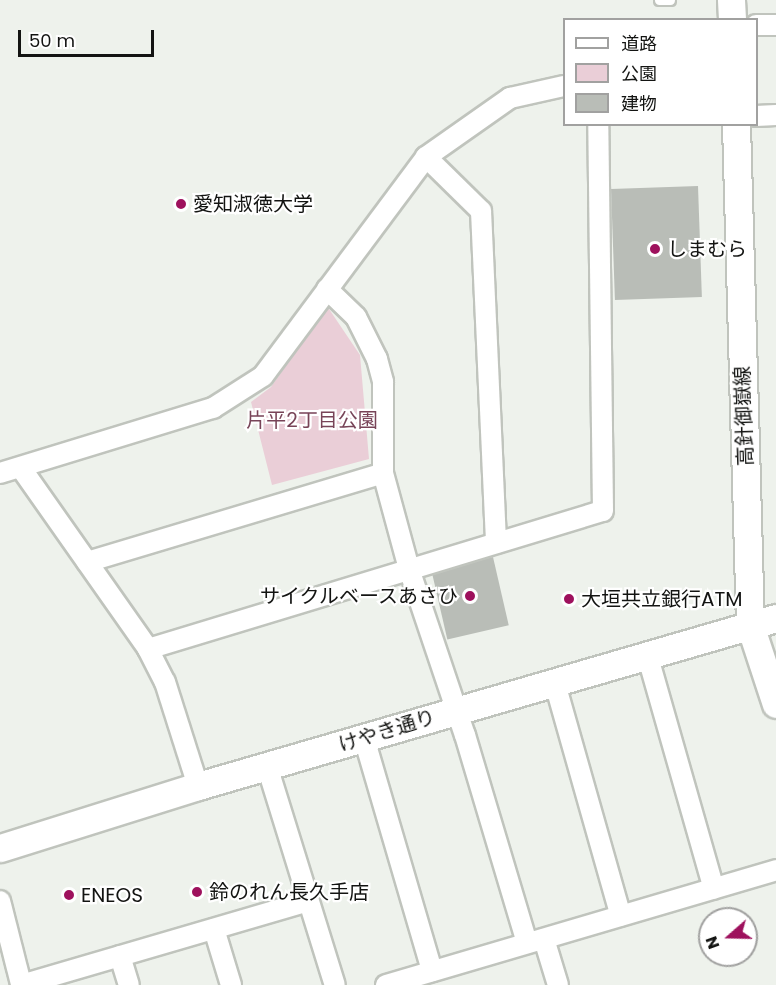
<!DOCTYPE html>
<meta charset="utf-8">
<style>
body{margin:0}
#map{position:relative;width:776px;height:985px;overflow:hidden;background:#eef2ec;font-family:Poppins,"Noto Sans JP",sans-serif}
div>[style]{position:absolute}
.green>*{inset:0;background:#eaced7}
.building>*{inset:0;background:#b9bdb7;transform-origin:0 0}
.roads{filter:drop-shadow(2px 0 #c0c4bd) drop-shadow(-2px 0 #c0c4bd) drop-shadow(0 2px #c0c4bd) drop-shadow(0 -2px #c0c4bd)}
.lane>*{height:9px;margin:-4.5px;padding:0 4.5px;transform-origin:4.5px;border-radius:4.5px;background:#fff}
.street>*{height:20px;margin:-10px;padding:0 10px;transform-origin:10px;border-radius:10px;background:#fff}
.secondary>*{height:27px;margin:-13.5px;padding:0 13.5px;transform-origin:13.5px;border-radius:13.5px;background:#fff}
.dots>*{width:16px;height:16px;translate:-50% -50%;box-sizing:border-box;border:3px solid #fff;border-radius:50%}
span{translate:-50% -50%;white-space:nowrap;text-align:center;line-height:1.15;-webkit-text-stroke:4.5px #fff;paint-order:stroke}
.poi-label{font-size:20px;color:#131412}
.left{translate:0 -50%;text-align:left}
.right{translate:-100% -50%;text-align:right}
.street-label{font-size:20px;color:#131412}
.park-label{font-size:20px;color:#784458}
.legend{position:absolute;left:563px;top:18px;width:195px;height:108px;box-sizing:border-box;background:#fff;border:2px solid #a1a1a0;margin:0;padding:8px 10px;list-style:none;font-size:18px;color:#131412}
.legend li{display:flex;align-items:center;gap:12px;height:30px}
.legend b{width:30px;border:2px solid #a1a1a0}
.north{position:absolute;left:698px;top:907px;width:60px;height:60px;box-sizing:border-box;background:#fff;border:2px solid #a1a1a0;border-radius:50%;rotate:250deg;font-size:16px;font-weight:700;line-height:24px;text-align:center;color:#131412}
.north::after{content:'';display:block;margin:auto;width:21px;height:27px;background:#9e115d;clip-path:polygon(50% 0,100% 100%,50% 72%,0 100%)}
.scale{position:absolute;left:18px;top:30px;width:136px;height:27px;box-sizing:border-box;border:3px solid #131412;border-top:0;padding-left:8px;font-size:18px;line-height:21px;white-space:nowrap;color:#131412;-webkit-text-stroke:4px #fff;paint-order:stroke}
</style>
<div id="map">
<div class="green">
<i style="clip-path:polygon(327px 306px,360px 355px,369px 459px,272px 485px,251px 402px,271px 387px)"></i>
</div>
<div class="building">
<i style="left:698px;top:186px;width:111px;height:87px;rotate:88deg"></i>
<i style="left:493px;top:557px;width:70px;height:63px;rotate:77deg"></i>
</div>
<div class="roads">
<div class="lane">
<i style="left:659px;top:0;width:11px"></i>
</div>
<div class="street">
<i style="left:756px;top:25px;width:20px"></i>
<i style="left:756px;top:116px;width:20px;rotate:-3deg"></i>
<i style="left:426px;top:157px;width:77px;rotate:44.5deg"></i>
<i style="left:481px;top:211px;width:332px;rotate:87.4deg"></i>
<i style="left:327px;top:289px;width:40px;rotate:44deg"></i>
<i style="left:356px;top:317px;width:47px;rotate:63.4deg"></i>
<i style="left:377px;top:359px;width:24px;rotate:75deg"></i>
<i style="left:383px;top:382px;width:91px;rotate:90deg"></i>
<i style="left:383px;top:473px;width:99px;rotate:74.8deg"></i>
<i style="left:409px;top:569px;width:175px;rotate:71.4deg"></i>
<i style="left:465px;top:735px;width:217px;rotate:73.4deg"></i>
<i style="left:21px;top:468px;width:221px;rotate:54.9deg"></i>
<i style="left:148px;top:649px;width:37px;rotate:63deg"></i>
<i style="left:165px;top:682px;width:109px;rotate:72.4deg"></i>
<i style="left:0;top:473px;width:223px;rotate:-17deg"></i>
<i style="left:213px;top:408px;width:59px;rotate:-32.6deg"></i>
<i style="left:263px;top:376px;width:273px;rotate:-53.3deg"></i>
<i style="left:426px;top:157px;width:103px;rotate:-35.1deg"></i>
<i style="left:510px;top:98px;width:55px;rotate:-12.5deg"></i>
<i style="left:87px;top:562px;width:309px;rotate:-16.7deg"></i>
<i style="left:148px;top:649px;width:475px;rotate:-16.9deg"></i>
<i style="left:603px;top:511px;width:387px;rotate:-90.7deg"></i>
<i style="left:647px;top:654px;width:244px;rotate:74.1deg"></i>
<i style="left:554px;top:680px;width:245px;rotate:74.2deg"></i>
<i style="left:364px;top:738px;width:243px;rotate:73.7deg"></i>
<i style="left:267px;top:766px;width:229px;rotate:72.8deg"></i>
<i style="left:0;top:901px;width:86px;rotate:75.8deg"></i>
<i style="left:214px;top:929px;width:59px;rotate:73.1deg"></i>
<i style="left:544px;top:939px;width:48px;rotate:73.1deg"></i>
<i style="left:120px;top:956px;width:30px;rotate:73deg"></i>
<i style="left:21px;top:985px;width:299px;rotate:-16.3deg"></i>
<i style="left:386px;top:985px;width:407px;rotate:-16.4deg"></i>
</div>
<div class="secondary">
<i style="left:731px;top:0;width:20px;rotate:87deg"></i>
<i style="left:736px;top:124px;width:501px;rotate:88.4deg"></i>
<i style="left:750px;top:625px;width:83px;rotate:71.8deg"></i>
<i style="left:0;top:848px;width:207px;rotate:-17.4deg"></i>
<i style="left:198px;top:786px;width:602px;rotate:-16.21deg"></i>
</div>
</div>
<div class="dots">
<i style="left:181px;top:204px;background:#9e115d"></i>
<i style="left:655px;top:249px;background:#9e115d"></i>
<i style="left:470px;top:596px;background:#9e115d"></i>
<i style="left:569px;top:599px;background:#9e115d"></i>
<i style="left:197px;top:892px;background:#9e115d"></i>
<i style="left:69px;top:895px;background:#9e115d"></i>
</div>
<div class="poi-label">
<span class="left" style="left:193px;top:204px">愛知淑徳大学</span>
<span class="left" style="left:667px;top:249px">しまむら</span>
<span class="right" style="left:458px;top:596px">サイクルベースあさひ</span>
<span class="left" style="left:581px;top:599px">大垣共立銀行ATM</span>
<span class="left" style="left:209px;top:892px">鈴のれん長久手店</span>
<span class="left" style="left:81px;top:895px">ENEOS</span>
</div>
<div class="street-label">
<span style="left:744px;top:416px;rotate:-92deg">高針御嶽線</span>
<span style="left:387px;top:731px;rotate:-17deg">けやき通り</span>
</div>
<div class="park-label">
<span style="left:312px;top:420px">片平2丁目公園</span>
</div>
<ul class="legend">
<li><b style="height:8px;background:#fff"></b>道路</li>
<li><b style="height:16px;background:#eaced7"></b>公園</li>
<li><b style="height:16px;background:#b9bdb7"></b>建物</li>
</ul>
<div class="north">N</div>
<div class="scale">50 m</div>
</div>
